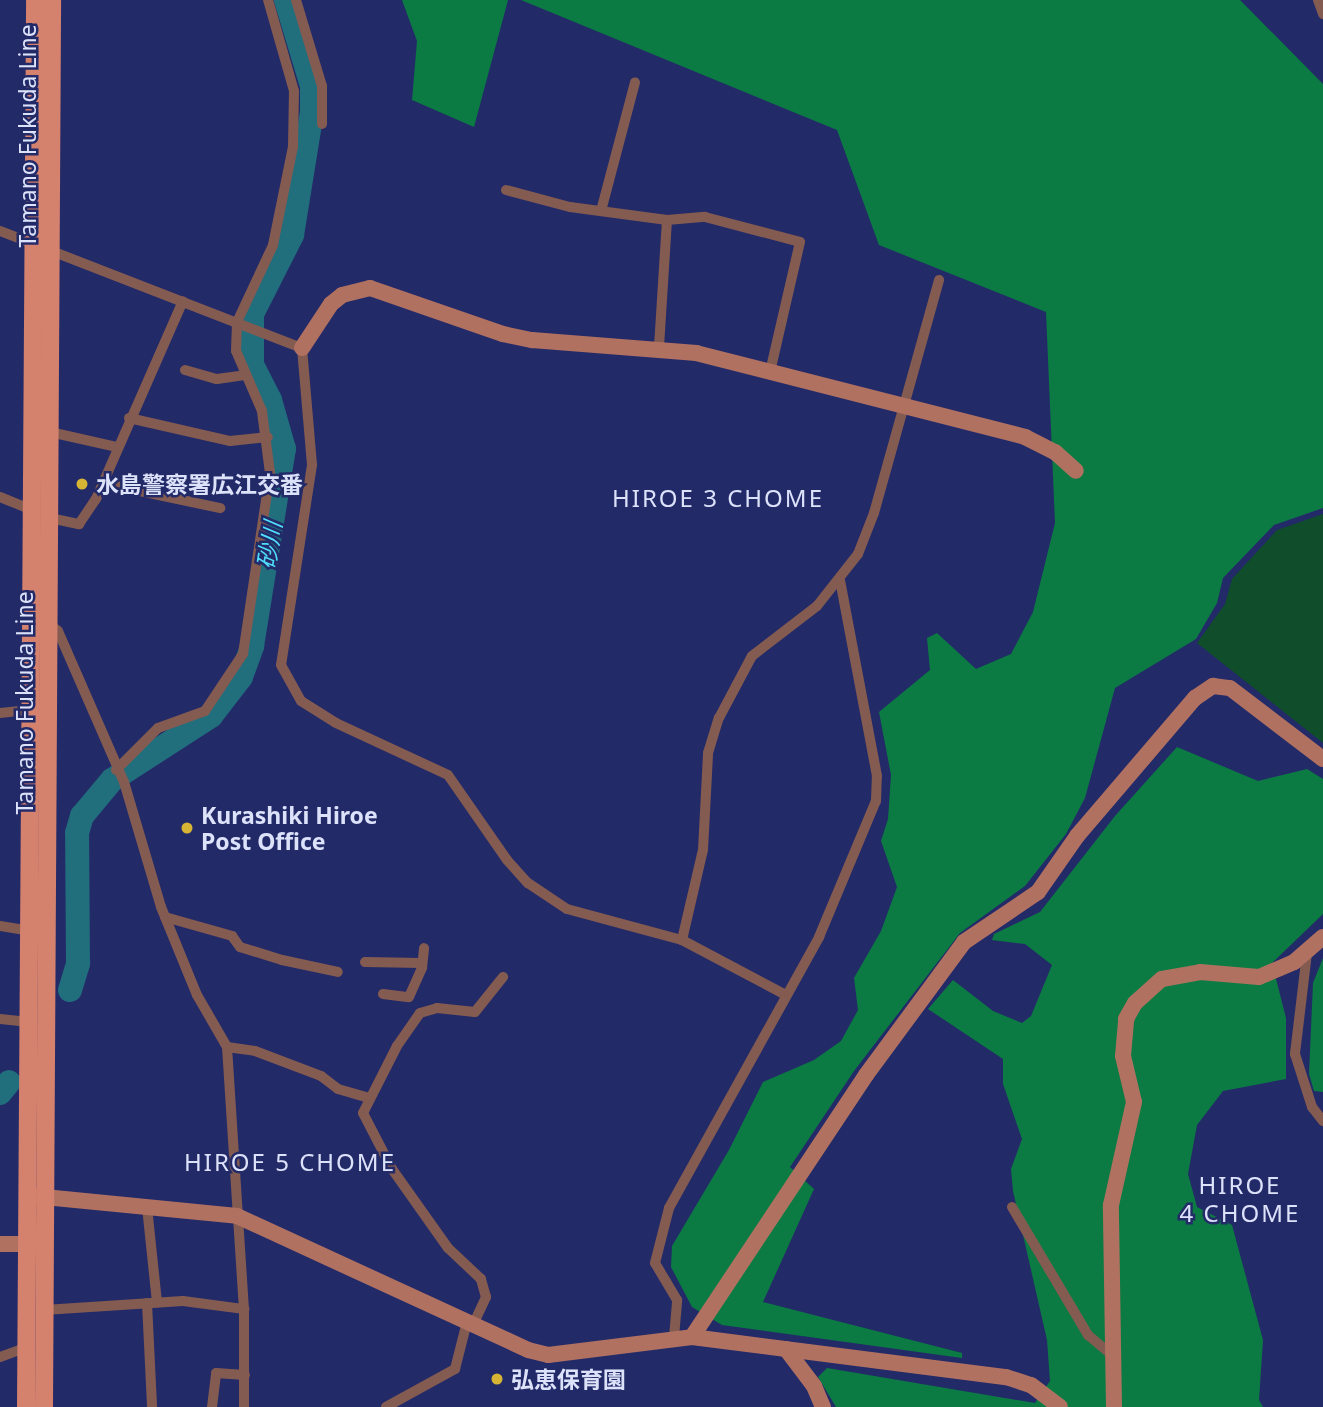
<!DOCTYPE html>
<meta charset="utf-8">
<style>
body{margin:0}
#map{position:relative;width:1323px;height:1407px;overflow:hidden;background:#232a68;font-family:"Noto Sans","Noto Sans JP",sans-serif}
div>[style]{position:absolute}
.green>*{inset:0;background:#104d2b}
.forest>*{inset:0;background:#0b7b43}
.river>*{height:24px;margin:-12px;padding:0 12px;transform-origin:12px;border-radius:12px;background:#216e7d}
.street>*{height:10px;margin:-5px;padding:0 5px;transform-origin:5px;border-radius:5px;background:#845b51}
.secondary>*{height:16px;margin:-8px;padding:0 8px;transform-origin:8px;border-radius:8px;background:#b17161}
.primary>*{height:18px;margin:-9px;padding:0 9px;transform-origin:9px;border-radius:9px;background:#d4816d}
.dots>*{width:19px;height:19px;translate:-50% -50%;box-sizing:border-box;border:4px solid #232a68;border-radius:50%}
span{translate:-50% -50%;white-space:nowrap;text-align:center;line-height:1.15;-webkit-text-stroke:5px #232a68;paint-order:stroke}
.street-label{font-size:23px;color:#dce2fa}
.poi-label{font-size:23px;color:#dce2fa;font-weight:700}
.left{translate:0 -50%;text-align:left}
.neighbourhood-label{font-size:24px;color:#dce2fa;letter-spacing:2px}
.water-label{font-size:24px;color:#4fddf9;font-style:italic}
</style>
<div id="map">
<div class="green">
<i style="clip-path:polygon(1323px 514px,1323px 743px,1197px 643px,1225px 604px,1232px 579px,1277px 530px)"></i>
</div>
<div class="forest">
<i style="clip-path:polygon(402px 0,508px 0,474px 127px,412px 100px,417px 41px)"></i>
<i style="clip-path:polygon(521px 0,1240px 0,1323px 84px,1323px 508px,1274px 525px,1223px 578px,1217px 603px,1196px 639px,1115px 688px,1085px 798px,1066px 834px,1025px 886px,960px 933px,854px 1071px,790px 1167px,814px 1189px,763px 1302px,962px 1353px,962px 1358px,722px 1325px,692px 1307px,671px 1267px,672px 1246px,729px 1150px,763px 1082px,814px 1060px,841px 1041px,858px 1010px,854px 978px,881px 931px,897px 887px,881px 841px,888px 819px,891px 775px,879px 712px,930px 670px,927px 638px,937px 633px,976px 669px,1011px 654px,1033px 612px,1055px 523px,1046px 312px,879px 245px,837px 130px)"></i>
<i style="clip-path:polygon(1177px 747px,1258px 781px,1307px 769px,1323px 779px,1323px 914px,1272px 963px,1286px 1018px,1286px 1079px,1223px 1091px,1197px 1125px,1188px 1174px,1197px 1207px,1232px 1225px,1263px 1340px,1259px 1400px,1263px 1407px,836px 1407px,818px 1377px,827px 1368px,1035px 1403px,1050px 1381px,1047px 1340px,1013px 1191px,1011px 1169px,1022px 1139px,1003px 1084px,1003px 1059px,928px 1009px,953px 980px,993px 1011px,1022px 1023px,1031px 1016px,1052px 965px,1025px 944px,992px 940px,994px 934px,1040px 912px,1115px 816px)"></i>
<i style="clip-path:polygon(1323px 958px,1323px 1092px,1314px 1091px,1309px 1074px,1313px 983px)"></i>
</div>
<div class="river">
<i style="left:70px;top:990px;width:28px;rotate:-73deg"></i>
<i style="left:78px;top:963px;width:130px;rotate:-90.4deg"></i>
<i style="left:77px;top:833px;width:18px;rotate:-74deg"></i>
<i style="left:82px;top:816px;width:47px;rotate:-50.2deg"></i>
<i style="left:112px;top:780px;width:118px;rotate:-32.9deg"></i>
<i style="left:211px;top:716px;width:49px;rotate:-52.4deg"></i>
<i style="left:241px;top:677px;width:33px;rotate:-70deg"></i>
<i style="left:252px;top:646px;width:200px;rotate:-80.8deg"></i>
<i style="left:284px;top:449px;width:51px;rotate:-105.9deg"></i>
<i style="left:270px;top:400px;width:39px;rotate:-117deg"></i>
<i style="left:252px;top:365px;width:51px;rotate:-90deg"></i>
<i style="left:252px;top:314px;width:89px;rotate:-63.1deg"></i>
<i style="left:292px;top:235px;width:125px;rotate:-80.8deg"></i>
<i style="left:312px;top:112px;width:26px;rotate:-90deg"></i>
<i style="left:312px;top:86px;width:90px;rotate:-106.8deg"></i>
<i style="left:0;top:1093px;width:14px;rotate:-51deg"></i>
</div>
<div class="street">
<i style="left:296px;top:0;width:90px;rotate:73.2deg"></i>
<i style="left:322px;top:86px;width:38px;rotate:90deg"></i>
<i style="left:1318px;top:0;width:15px;rotate:70deg"></i>
<i style="left:506px;top:190px;width:66px;rotate:14.9deg"></i>
<i style="left:570px;top:207px;width:98px;rotate:7.6deg"></i>
<i style="left:667px;top:220px;width:38px;rotate:-5deg"></i>
<i style="left:705px;top:217px;width:98px;rotate:14.7deg"></i>
<i style="left:800px;top:242px;width:133px;rotate:103deg"></i>
<i style="left:601px;top:211px;width:133px;rotate:-75.2deg"></i>
<i style="left:0;top:231px;width:324px;rotate:21.2deg"></i>
<i style="left:302px;top:348px;width:117px;rotate:85.1deg"></i>
<i style="left:312px;top:465px;width:202px;rotate:98.8deg"></i>
<i style="left:281px;top:665px;width:41px;rotate:60.9deg"></i>
<i style="left:301px;top:701px;width:41px;rotate:32.2deg"></i>
<i style="left:336px;top:723px;width:123px;rotate:24.9deg"></i>
<i style="left:448px;top:775px;width:103px;rotate:55.2deg"></i>
<i style="left:507px;top:860px;width:31px;rotate:48deg"></i>
<i style="left:528px;top:883px;width:47px;rotate:33.7deg"></i>
<i style="left:567px;top:909px;width:119px;rotate:15.1deg"></i>
<i style="left:682px;top:940px;width:118px;rotate:27.9deg"></i>
<i style="left:659px;top:347px;width:127px;rotate:-86.4deg"></i>
<i style="left:185px;top:370px;width:33px;rotate:16deg"></i>
<i style="left:217px;top:379px;width:28px;rotate:-8deg"></i>
<i style="left:129px;top:418px;width:104px;rotate:12.8deg"></i>
<i style="left:230px;top:441px;width:38px;rotate:-6deg"></i>
<i style="left:50px;top:432px;width:69px;rotate:12.6deg"></i>
<i style="left:102px;top:483px;width:121px;rotate:12deg"></i>
<i style="left:0;top:497px;width:35px;rotate:22deg"></i>
<i style="left:50px;top:518px;width:30px;rotate:12deg"></i>
<i style="left:79px;top:524px;width:30px;rotate:-56deg"></i>
<i style="left:96px;top:499px;width:216px;rotate:-66.3deg"></i>
<i style="left:49px;top:624px;width:11px;rotate:38deg"></i>
<i style="left:58px;top:631px;width:165px;rotate:66.4deg"></i>
<i style="left:124px;top:782px;width:130px;rotate:73.5deg"></i>
<i style="left:161px;top:907px;width:95px;rotate:67.8deg"></i>
<i style="left:197px;top:995px;width:60px;rotate:60deg"></i>
<i style="left:227px;top:1047px;width:263px;rotate:86.3deg"></i>
<i style="left:244px;top:1309px;width:98px;rotate:90deg"></i>
<i style="left:0;top:713px;width:30px;rotate:-6deg"></i>
<i style="left:116px;top:770px;width:59px;rotate:-45deg"></i>
<i style="left:158px;top:728px;width:50px;rotate:-19.9deg"></i>
<i style="left:205px;top:711px;width:69px;rotate:-56.3deg"></i>
<i style="left:243px;top:654px;width:183px;rotate:-81.5deg"></i>
<i style="left:270px;top:473px;width:63px;rotate:-97.4deg"></i>
<i style="left:262px;top:411px;width:65px;rotate:-113.4deg"></i>
<i style="left:236px;top:351px;width:29px;rotate:-88deg"></i>
<i style="left:237px;top:322px;width:85px;rotate:-64.9deg"></i>
<i style="left:273px;top:245px;width:100px;rotate:-78.5deg"></i>
<i style="left:293px;top:147px;width:56px;rotate:-89deg"></i>
<i style="left:294px;top:91px;width:95px;rotate:-105.9deg"></i>
<i style="left:165px;top:917px;width:70px;rotate:15.8deg"></i>
<i style="left:232px;top:936px;width:14px;rotate:54deg"></i>
<i style="left:240px;top:947px;width:44px;rotate:17.2deg"></i>
<i style="left:282px;top:960px;width:57px;rotate:12.1deg"></i>
<i style="left:0;top:926px;width:30px;rotate:9deg"></i>
<i style="left:682px;top:940px;width:92px;rotate:-76.9deg"></i>
<i style="left:703px;top:850px;width:97px;rotate:-87deg"></i>
<i style="left:708px;top:753px;width:37px;rotate:-73deg"></i>
<i style="left:719px;top:718px;width:70px;rotate:-62deg"></i>
<i style="left:752px;top:656px;width:82px;rotate:-37.6deg"></i>
<i style="left:817px;top:606px;width:66px;rotate:-51.7deg"></i>
<i style="left:858px;top:554px;width:44px;rotate:-68.7deg"></i>
<i style="left:874px;top:513px;width:242px;rotate:-74.4deg"></i>
<i style="left:1307px;top:953px;width:102px;rotate:96.8deg"></i>
<i style="left:1295px;top:1054px;width:56px;rotate:72.2deg"></i>
<i style="left:1312px;top:1107px;width:18px;rotate:52deg"></i>
<i style="left:365px;top:962px;width:56px;rotate:1deg"></i>
<i style="left:383px;top:994px;width:26px;rotate:7deg"></i>
<i style="left:409px;top:997px;width:32px;rotate:-66deg"></i>
<i style="left:422px;top:968px;width:20px;rotate:-84deg"></i>
<i style="left:0;top:1019px;width:29px;rotate:6deg"></i>
<i style="left:227px;top:1047px;width:28px;rotate:8deg"></i>
<i style="left:255px;top:1051px;width:71px;rotate:20.7deg"></i>
<i style="left:321px;top:1076px;width:21px;rotate:37deg"></i>
<i style="left:338px;top:1089px;width:32px;rotate:16deg"></i>
<i style="left:147px;top:1207px;width:96px;rotate:84deg"></i>
<i style="left:1012px;top:1207px;width:149px;rotate:59.3deg"></i>
<i style="left:1088px;top:1335px;width:35px;rotate:40deg"></i>
<i style="left:147px;top:1303px;width:104px;rotate:87.2deg"></i>
<i style="left:44px;top:1310px;width:139px;rotate:-3.7deg"></i>
<i style="left:183px;top:1301px;width:62px;rotate:7.5deg"></i>
<i style="left:473px;top:1325px;width:31px;rotate:-65deg"></i>
<i style="left:486px;top:1297px;width:19px;rotate:-106deg"></i>
<i style="left:481px;top:1279px;width:45px;rotate:-136.8deg"></i>
<i style="left:448px;top:1248px;width:97px;rotate:-125.3deg"></i>
<i style="left:392px;top:1169px;width:63px;rotate:-117.4deg"></i>
<i style="left:363px;top:1113px;width:75px;rotate:-63.1deg"></i>
<i style="left:397px;top:1046px;width:40px;rotate:-55.1deg"></i>
<i style="left:420px;top:1013px;width:18px;rotate:-16deg"></i>
<i style="left:437px;top:1008px;width:38px;rotate:6deg"></i>
<i style="left:475px;top:1012px;width:45px;rotate:-51.3deg"></i>
<i style="left:674px;top:1337px;width:37px;rotate:-85deg"></i>
<i style="left:677px;top:1300px;width:43px;rotate:-120.7deg"></i>
<i style="left:655px;top:1263px;width:57px;rotate:-75.7deg"></i>
<i style="left:669px;top:1208px;width:310px;rotate:-61deg"></i>
<i style="left:819px;top:937px;width:147px;rotate:-67.3deg"></i>
<i style="left:876px;top:801px;width:25px;rotate:-88deg"></i>
<i style="left:877px;top:776px;width:198px;rotate:-100.7deg"></i>
<i style="left:0;top:1357px;width:29px;rotate:-20deg"></i>
<i style="left:212px;top:1407px;width:34px;rotate:-83deg"></i>
<i style="left:216px;top:1373px;width:29px;rotate:4deg"></i>
<i style="left:386px;top:1407px;width:79px;rotate:-28.8deg"></i>
<i style="left:455px;top:1369px;width:49px;rotate:-75.7deg"></i>
</div>
<div class="secondary">
<i style="left:302px;top:348px;width:53px;rotate:-56.6deg"></i>
<i style="left:331px;top:304px;width:14px;rotate:-39deg"></i>
<i style="left:342px;top:295px;width:29px;rotate:-14deg"></i>
<i style="left:370px;top:288px;width:141px;rotate:19.1deg"></i>
<i style="left:503px;top:334px;width:30px;rotate:12deg"></i>
<i style="left:532px;top:340px;width:165px;rotate:4.5deg"></i>
<i style="left:696px;top:353px;width:340px;rotate:14.3deg"></i>
<i style="left:1025px;top:437px;width:34px;rotate:27deg"></i>
<i style="left:1055px;top:452px;width:28px;rotate:42deg"></i>
<i style="left:34px;top:1196px;width:204px;rotate:5.6deg"></i>
<i style="left:237px;top:1216px;width:320px;rotate:24.7deg"></i>
<i style="left:528px;top:1350px;width:21px;rotate:14deg"></i>
<i style="left:548px;top:1355px;width:145px;rotate:-7.1deg"></i>
<i style="left:692px;top:1337px;width:317px;rotate:7.3deg"></i>
<i style="left:1006px;top:1377px;width:26px;rotate:18deg"></i>
<i style="left:1031px;top:1385px;width:36px;rotate:37deg"></i>
<i style="left:0;top:1244px;width:40px"></i>
<i style="left:692px;top:1337px;width:315px;rotate:-56.4deg"></i>
<i style="left:866px;top:1075px;width:165px;rotate:-53.6deg"></i>
<i style="left:964px;top:942px;width:89px;rotate:-34deg"></i>
<i style="left:1038px;top:892px;width:68px;rotate:-55.1deg"></i>
<i style="left:1077px;top:836px;width:182px;rotate:-49.5deg"></i>
<i style="left:1195px;top:698px;width:22px;rotate:-34deg"></i>
<i style="left:1213px;top:686px;width:17px;rotate:7deg"></i>
<i style="left:1230px;top:688px;width:117px;rotate:37.4deg"></i>
<i style="left:786px;top:1349px;width:46px;rotate:52.9deg"></i>
<i style="left:814px;top:1386px;width:23px;rotate:67deg"></i>
<i style="left:1114px;top:1407px;width:202px;rotate:-90.9deg"></i>
<i style="left:1111px;top:1205px;width:106px;rotate:-77.4deg"></i>
<i style="left:1134px;top:1102px;width:47px;rotate:-103.4deg"></i>
<i style="left:1123px;top:1056px;width:37px;rotate:-85deg"></i>
<i style="left:1126px;top:1019px;width:18px;rotate:-61deg"></i>
<i style="left:1135px;top:1003px;width:36px;rotate:-42deg"></i>
<i style="left:1162px;top:979px;width:39px;rotate:-10deg"></i>
<i style="left:1200px;top:972px;width:59px;rotate:4.8deg"></i>
<i style="left:1259px;top:977px;width:38px;rotate:-23deg"></i>
<i style="left:1294px;top:962px;width:38px;rotate:-41deg"></i>
</div>
<div class="primary">
<i style="left:26px;top:1407px;width:1407px;rotate:-89.63deg"></i>
<i style="left:44px;top:1407px;width:1407px;rotate:-89.67deg"></i>
</div>
<div class="dots">
<i style="left:82px;top:484px;background:#d6b534"></i>
<i style="left:187px;top:828px;background:#d6b534"></i>
<i style="left:497px;top:1379px;background:#d6b534"></i>
</div>
<div class="street-label">
<span style="left:27px;top:136px;rotate:-90deg">Tamano Fukuda Line</span>
<span style="left:24px;top:703px;rotate:-90deg">Tamano Fukuda Line</span>
</div>
<div class="poi-label">
<span class="left" style="left:96px;top:484px">水島警察署広江交番</span>
<span class="left" style="left:201px;top:828px">Kurashiki Hiroe<br>Post Office</span>
<span class="left" style="left:511px;top:1379px">弘恵保育園</span>
</div>
<div class="neighbourhood-label">
<span style="left:718px;top:498px">HIROE 3 CHOME</span>
<span style="left:290px;top:1162px">HIROE 5 CHOME</span>
<span style="left:1240px;top:1199px">HIROE<br>4 CHOME</span>
</div>
<div class="water-label">
<span style="left:269px;top:545px;rotate:-81deg">砂川</span>
</div>
</div>
